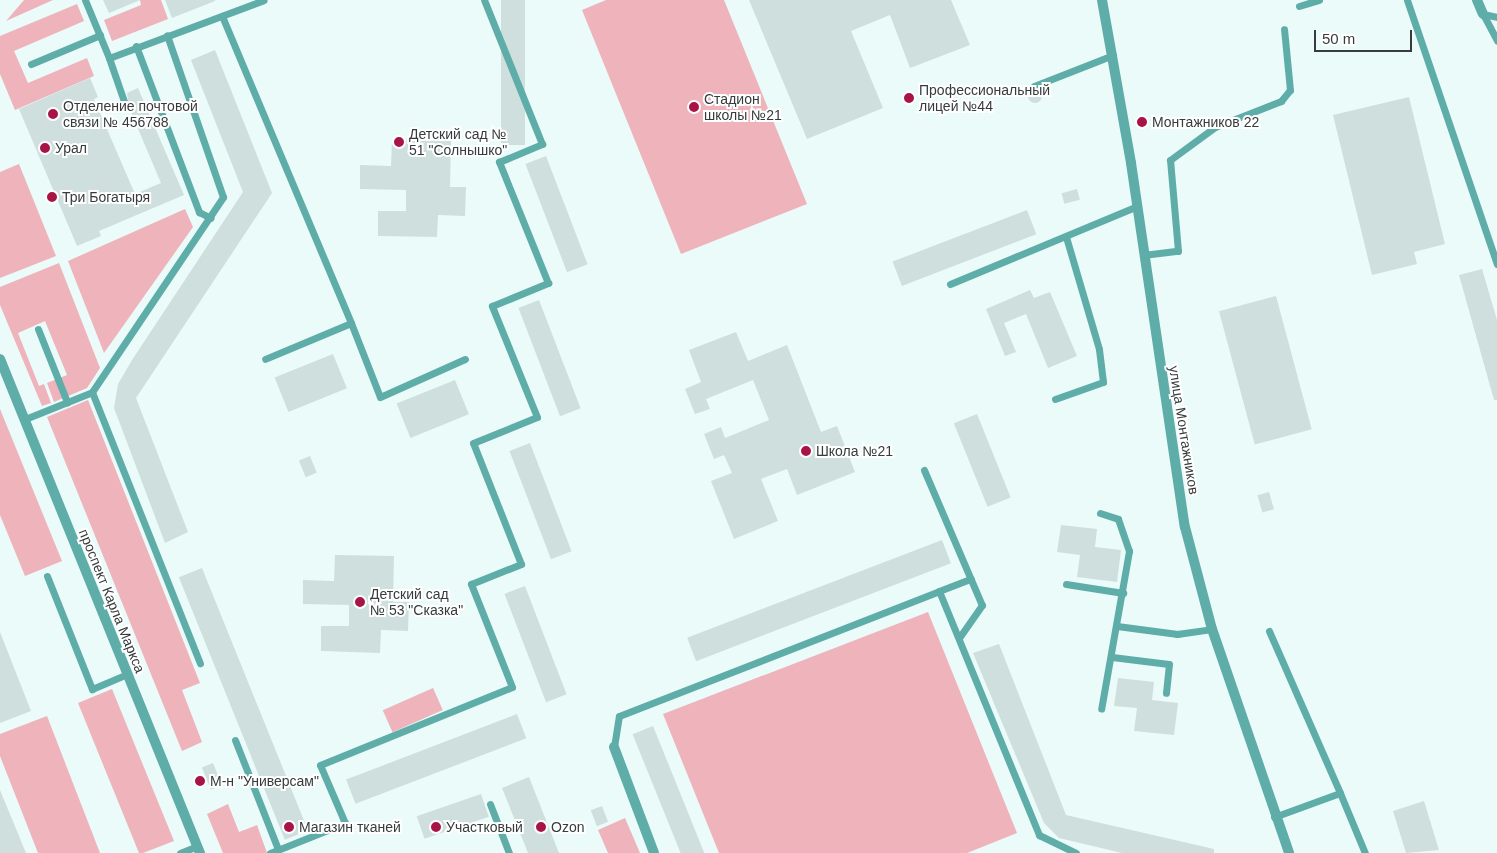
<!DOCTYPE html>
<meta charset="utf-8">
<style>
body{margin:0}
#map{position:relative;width:1497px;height:853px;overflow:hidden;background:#eafbfa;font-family:Arial,sans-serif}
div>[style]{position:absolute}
.green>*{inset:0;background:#eeb3bb;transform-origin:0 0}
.building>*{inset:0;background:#cfdfde;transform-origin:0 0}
.round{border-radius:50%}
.service>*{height:7px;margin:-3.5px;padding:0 3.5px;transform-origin:3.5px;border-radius:3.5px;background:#5fada9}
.minor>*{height:10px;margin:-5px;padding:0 5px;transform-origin:5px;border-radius:5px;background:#5fada9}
.tertiary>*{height:10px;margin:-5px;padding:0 5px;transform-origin:5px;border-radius:5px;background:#5fada9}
.dots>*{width:14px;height:14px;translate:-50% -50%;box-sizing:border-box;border:2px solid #fff;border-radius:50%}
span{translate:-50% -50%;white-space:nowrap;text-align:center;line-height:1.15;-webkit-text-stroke:4px #fff;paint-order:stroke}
.poi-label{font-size:14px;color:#353c3b}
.left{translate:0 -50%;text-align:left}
.street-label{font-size:14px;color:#353c3b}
.scale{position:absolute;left:1314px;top:30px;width:98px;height:22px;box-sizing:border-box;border:2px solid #353c3b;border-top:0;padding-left:6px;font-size:15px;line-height:18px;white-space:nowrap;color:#353c3b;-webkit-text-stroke:4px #fff;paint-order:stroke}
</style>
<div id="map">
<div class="green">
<i style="clip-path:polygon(24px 0,53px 0,6px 21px)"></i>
<i style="clip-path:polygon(140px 0,161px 0,168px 19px,112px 41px,104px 20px,141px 5px)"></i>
<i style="clip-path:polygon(606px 0,724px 0,807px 204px,681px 254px,582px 10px)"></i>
<i style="clip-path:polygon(77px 4px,84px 21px,14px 51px,28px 83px,87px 58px,94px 76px,15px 110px,0 74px,0 36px)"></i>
<i style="clip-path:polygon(19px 164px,56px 256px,0 278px,0 172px)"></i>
<i style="clip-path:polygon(185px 209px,193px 227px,104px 353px,68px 261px)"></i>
<i style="clip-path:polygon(59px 263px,100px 368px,87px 388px,54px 402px,47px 383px,67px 375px,45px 321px,18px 333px,39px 386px,44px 384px,51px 403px,42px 406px,0 305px,0 287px)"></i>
<i style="clip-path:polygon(88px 400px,200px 683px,182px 690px,202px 742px,182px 751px,47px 417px)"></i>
<i style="clip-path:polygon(0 409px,62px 561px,25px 576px,0 515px)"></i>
<i style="clip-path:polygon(928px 612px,1017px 833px,967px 853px,719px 853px,663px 714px)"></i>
<i style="left:433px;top:688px;width:24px;height:55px;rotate:66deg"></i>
<i style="clip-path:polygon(112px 689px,174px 841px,143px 853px,139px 853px,78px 703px)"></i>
<i style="clip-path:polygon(47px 716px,100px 853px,38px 853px,0 756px,0 734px)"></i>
<i style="clip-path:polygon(228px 804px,239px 832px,257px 825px,267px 853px,223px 853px,207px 814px)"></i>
<i style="clip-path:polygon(625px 818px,640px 853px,608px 853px,598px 830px)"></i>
</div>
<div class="building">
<i style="clip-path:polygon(103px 0,140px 0,109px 13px)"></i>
<i style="clip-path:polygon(165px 0,215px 0,215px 1px,172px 18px)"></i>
<i style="left:501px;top:0;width:24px;height:145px"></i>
<i style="clip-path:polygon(749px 0,951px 0,970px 45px,910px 68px,890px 15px,851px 31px,883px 108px,807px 139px)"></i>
<i style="clip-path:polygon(215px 50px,272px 193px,136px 398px,188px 532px,165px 543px,114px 408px,118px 384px,132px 360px,243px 192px,191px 60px)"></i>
<i style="clip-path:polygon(90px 78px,98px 97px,94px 99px,135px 194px,161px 183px,130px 110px,127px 93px,138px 88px,184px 195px,99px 231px,101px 236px,77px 246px,19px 109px)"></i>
<i class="round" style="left:1028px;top:89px;width:14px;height:14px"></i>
<i style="clip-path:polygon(1409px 97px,1445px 244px,1414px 252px,1417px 264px,1372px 275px,1333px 115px)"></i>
<i style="clip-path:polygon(392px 140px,451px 141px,450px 187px,466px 187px,465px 216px,438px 215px,437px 237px,378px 236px,378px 211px,406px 211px,406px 190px,360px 189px,360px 165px,391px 166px)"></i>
<i style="left:546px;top:156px;width:116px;height:22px;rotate:69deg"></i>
<i style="left:1077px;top:189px;width:11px;height:16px;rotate:75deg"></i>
<i style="left:1027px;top:210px;width:26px;height:144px;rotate:69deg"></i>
<i style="clip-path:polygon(1482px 269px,1497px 320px,1497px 400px,1494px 400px,1459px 275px)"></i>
<i style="clip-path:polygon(1030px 290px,1034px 298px,1050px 292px,1077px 356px,1048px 368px,1026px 314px,1004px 323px,1016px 352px,1005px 356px,986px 309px)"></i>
<i style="left:1276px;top:296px;width:138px;height:59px;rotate:75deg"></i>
<i style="left:539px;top:300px;width:116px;height:22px;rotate:69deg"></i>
<i style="clip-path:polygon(736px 332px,748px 361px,787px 345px,821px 432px,837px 426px,855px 472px,797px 495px,787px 469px,761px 479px,778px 521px,734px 539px,711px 481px,732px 473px,724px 455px,714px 459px,704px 434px,721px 427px,725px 438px,769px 420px,753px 380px,706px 399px,710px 409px,695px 414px,685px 389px,701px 382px,689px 350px)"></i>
<i style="left:333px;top:354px;width:37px;height:63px;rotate:68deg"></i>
<i style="left:455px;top:380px;width:37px;height:63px;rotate:68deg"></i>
<i style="left:977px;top:414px;width:90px;height:25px;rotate:68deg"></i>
<i style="left:530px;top:443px;width:116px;height:22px;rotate:69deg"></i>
<i style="left:310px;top:456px;width:18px;height:12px;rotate:68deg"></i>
<i style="left:1269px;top:492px;width:18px;height:12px;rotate:74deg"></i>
<i style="clip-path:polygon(1061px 525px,1097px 529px,1095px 547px,1121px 550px,1117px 582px,1077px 577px,1080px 555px,1057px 552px)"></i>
<i style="left:942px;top:540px;width:25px;height:273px;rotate:69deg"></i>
<i style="clip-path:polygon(335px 555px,394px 556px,393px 602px,409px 602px,408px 631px,381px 630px,380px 653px,321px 651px,321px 626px,349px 626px,349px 605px,303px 604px,303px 580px,334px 581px)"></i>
<i style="left:202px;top:568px;width:283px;height:25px;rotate:68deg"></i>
<i style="left:525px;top:586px;width:116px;height:22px;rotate:69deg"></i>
<i style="clip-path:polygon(0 632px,31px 711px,0 723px)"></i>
<i style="clip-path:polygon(999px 644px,1066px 815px,1214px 849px,1214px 853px,1122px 853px,1059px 838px,1044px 823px,973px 653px)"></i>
<i style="clip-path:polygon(1118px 678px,1154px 682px,1152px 700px,1178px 703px,1174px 735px,1134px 731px,1137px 708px,1114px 706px)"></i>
<i style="left:517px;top:714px;width:26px;height:183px;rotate:69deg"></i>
<i style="left:653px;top:726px;width:137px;height:22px;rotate:68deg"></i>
<i style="left:213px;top:763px;width:24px;height:12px;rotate:68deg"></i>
<i style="clip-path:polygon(529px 777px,559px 853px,528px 853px,502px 788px)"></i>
<i style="clip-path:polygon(0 790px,26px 853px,0 853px)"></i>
<i style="left:481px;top:794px;width:24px;height:68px;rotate:71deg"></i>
<i style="clip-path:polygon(1424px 801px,1439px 850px,1406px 853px,1393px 811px)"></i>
<i style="left:602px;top:806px;width:17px;height:12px;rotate:69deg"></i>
</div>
<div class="service">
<i style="left:85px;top:0;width:63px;rotate:67.5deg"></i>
<i style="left:109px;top:58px;width:165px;rotate:-20.5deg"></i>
<i style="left:1407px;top:0;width:279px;rotate:71.2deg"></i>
<i style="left:1299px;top:6px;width:21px;rotate:-17deg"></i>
<i style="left:1483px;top:14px;width:30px;rotate:62deg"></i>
<i style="left:1483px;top:14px;width:14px;rotate:12deg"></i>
<i style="left:222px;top:16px;width:333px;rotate:67.2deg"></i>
<i style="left:351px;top:323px;width:93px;rotate:157.3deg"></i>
<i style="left:136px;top:46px;width:178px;rotate:69.2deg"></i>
<i style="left:199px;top:212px;width:13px;rotate:27deg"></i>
<i style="left:109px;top:58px;width:52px;rotate:70.9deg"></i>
<i style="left:31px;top:64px;width:75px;rotate:-22.8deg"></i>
<i style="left:1034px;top:86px;width:85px;rotate:-21.4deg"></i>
<i style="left:1143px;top:255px;width:35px;rotate:-7deg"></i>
<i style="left:1178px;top:251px;width:91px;rotate:-95deg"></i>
<i style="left:1170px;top:160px;width:56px;rotate:-36.3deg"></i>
<i style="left:1215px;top:127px;width:71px;rotate:-21.5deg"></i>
<i style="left:1281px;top:101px;width:14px;rotate:-51deg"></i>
<i style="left:1290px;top:90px;width:61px;rotate:-95.6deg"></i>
<i style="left:950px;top:284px;width:203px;rotate:-22.6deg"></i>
<i style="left:351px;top:323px;width:79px;rotate:68.6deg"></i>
<i style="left:380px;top:397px;width:93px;rotate:-24.1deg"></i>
<i style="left:38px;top:329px;width:79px;rotate:68.3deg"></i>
<i style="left:92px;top:392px;width:292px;rotate:68.3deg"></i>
<i style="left:1055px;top:399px;width:51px;rotate:-19.5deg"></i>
<i style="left:1103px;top:382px;width:33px;rotate:-97deg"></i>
<i style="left:1099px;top:349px;width:117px;rotate:-106.4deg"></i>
<i style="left:25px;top:419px;width:72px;rotate:-21.9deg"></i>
<i style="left:92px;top:392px;width:235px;rotate:-56.1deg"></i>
<i style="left:223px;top:197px;width:171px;rotate:-109.1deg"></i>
<i style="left:924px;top:470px;width:147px;rotate:66.8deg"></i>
<i style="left:982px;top:605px;width:40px;rotate:124.9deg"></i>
<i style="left:1100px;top:513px;width:19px;rotate:18deg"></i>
<i style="left:1118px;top:519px;width:34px;rotate:71deg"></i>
<i style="left:1129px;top:551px;width:160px;rotate:100deg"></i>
<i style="left:47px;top:576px;width:122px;rotate:68.3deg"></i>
<i style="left:92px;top:689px;width:38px;rotate:-23deg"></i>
<i style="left:1066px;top:584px;width:58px;rotate:9deg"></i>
<i style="left:939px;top:591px;width:34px;rotate:-21deg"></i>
<i style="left:1117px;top:626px;width:61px;rotate:7.6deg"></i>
<i style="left:1177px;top:634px;width:35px;rotate:-8deg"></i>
<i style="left:1269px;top:631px;width:177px;rotate:66.3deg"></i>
<i style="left:1112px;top:657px;width:57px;rotate:7deg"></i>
<i style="left:1169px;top:664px;width:29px;rotate:96deg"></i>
<i style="left:235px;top:740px;width:117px;rotate:68.5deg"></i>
<i style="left:614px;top:747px;width:31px;rotate:-81deg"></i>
<i style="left:619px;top:716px;width:344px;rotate:-21.3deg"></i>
<i style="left:939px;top:591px;width:264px;rotate:67.7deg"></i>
<i style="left:1039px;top:835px;width:41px;rotate:25.9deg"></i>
<i style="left:490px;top:804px;width:53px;rotate:68.8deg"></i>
<i style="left:1274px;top:817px;width:70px;rotate:-20deg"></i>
<i style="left:1340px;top:793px;width:65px;rotate:67.4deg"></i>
<i style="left:180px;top:853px;width:18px;rotate:-22deg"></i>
<i style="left:270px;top:853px;width:81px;rotate:-21.8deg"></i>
<i style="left:345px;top:823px;width:63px;rotate:-113.3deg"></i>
<i style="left:320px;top:765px;width:207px;rotate:-22.1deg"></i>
<i style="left:512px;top:687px;width:111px;rotate:-111.7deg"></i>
<i style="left:471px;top:584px;width:54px;rotate:-21.8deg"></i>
<i style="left:521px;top:564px;width:130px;rotate:-111.6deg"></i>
<i style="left:473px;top:443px;width:69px;rotate:-22.1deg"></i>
<i style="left:537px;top:417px;width:120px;rotate:-112.1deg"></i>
<i style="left:492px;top:306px;width:61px;rotate:-22.3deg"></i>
<i style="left:548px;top:283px;width:131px;rotate:-112deg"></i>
<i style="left:499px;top:162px;width:47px;rotate:-22.7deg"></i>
<i style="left:542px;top:144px;width:155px;rotate:-111.9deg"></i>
</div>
<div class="minor">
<i style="left:1477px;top:0;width:15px;rotate:67deg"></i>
<i style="left:614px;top:747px;width:113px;rotate:69.3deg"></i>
</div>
<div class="tertiary">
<i style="left:1102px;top:0;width:166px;rotate:79.9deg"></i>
<i style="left:1131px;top:163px;width:368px;rotate:81.6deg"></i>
<i style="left:1185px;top:527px;width:106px;rotate:75.2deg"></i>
<i style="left:1212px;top:629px;width:237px;rotate:71deg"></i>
<i style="left:0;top:359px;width:533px;rotate:67.96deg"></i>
</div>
<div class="dots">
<i style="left:909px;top:98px;background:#a91446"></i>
<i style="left:694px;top:107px;background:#a91446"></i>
<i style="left:53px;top:114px;background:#a91446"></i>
<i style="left:1142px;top:122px;background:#a91446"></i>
<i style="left:399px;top:142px;background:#a91446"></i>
<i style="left:45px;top:148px;background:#a91446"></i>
<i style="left:52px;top:197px;background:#a91446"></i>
<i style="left:806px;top:451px;background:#a91446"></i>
<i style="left:360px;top:602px;background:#a91446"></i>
<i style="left:200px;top:781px;background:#a91446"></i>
<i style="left:289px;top:827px;background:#a91446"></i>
<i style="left:436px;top:827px;background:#a91446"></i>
<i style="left:541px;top:827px;background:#a91446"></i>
</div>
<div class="poi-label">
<span class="left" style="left:919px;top:98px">Профессиональный<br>лицей №44</span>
<span class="left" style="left:704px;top:107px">Стадион<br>школы №21</span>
<span class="left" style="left:63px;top:114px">Отделение почтовой<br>связи № 456788</span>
<span class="left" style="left:1152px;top:122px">Монтажников 22</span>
<span class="left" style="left:409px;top:142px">Детский сад №<br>51 "Солнышко"</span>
<span class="left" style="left:55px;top:148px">Урал</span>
<span class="left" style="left:62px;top:197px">Три Богатыря</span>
<span class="left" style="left:816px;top:451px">Школа №21</span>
<span class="left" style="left:370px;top:602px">Детский сад<br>№ 53 "Сказка"</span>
<span class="left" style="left:210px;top:781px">М-н "Универсам"</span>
<span class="left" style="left:299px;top:827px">Магазин тканей</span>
<span class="left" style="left:446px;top:827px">Участковый</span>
<span class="left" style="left:551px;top:827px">Ozon</span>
</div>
<div class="street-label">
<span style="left:1184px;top:430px;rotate:81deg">улица Монтажников</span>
<span style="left:112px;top:601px;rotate:68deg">проспект Карла Маркса</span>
</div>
<div class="scale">50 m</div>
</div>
